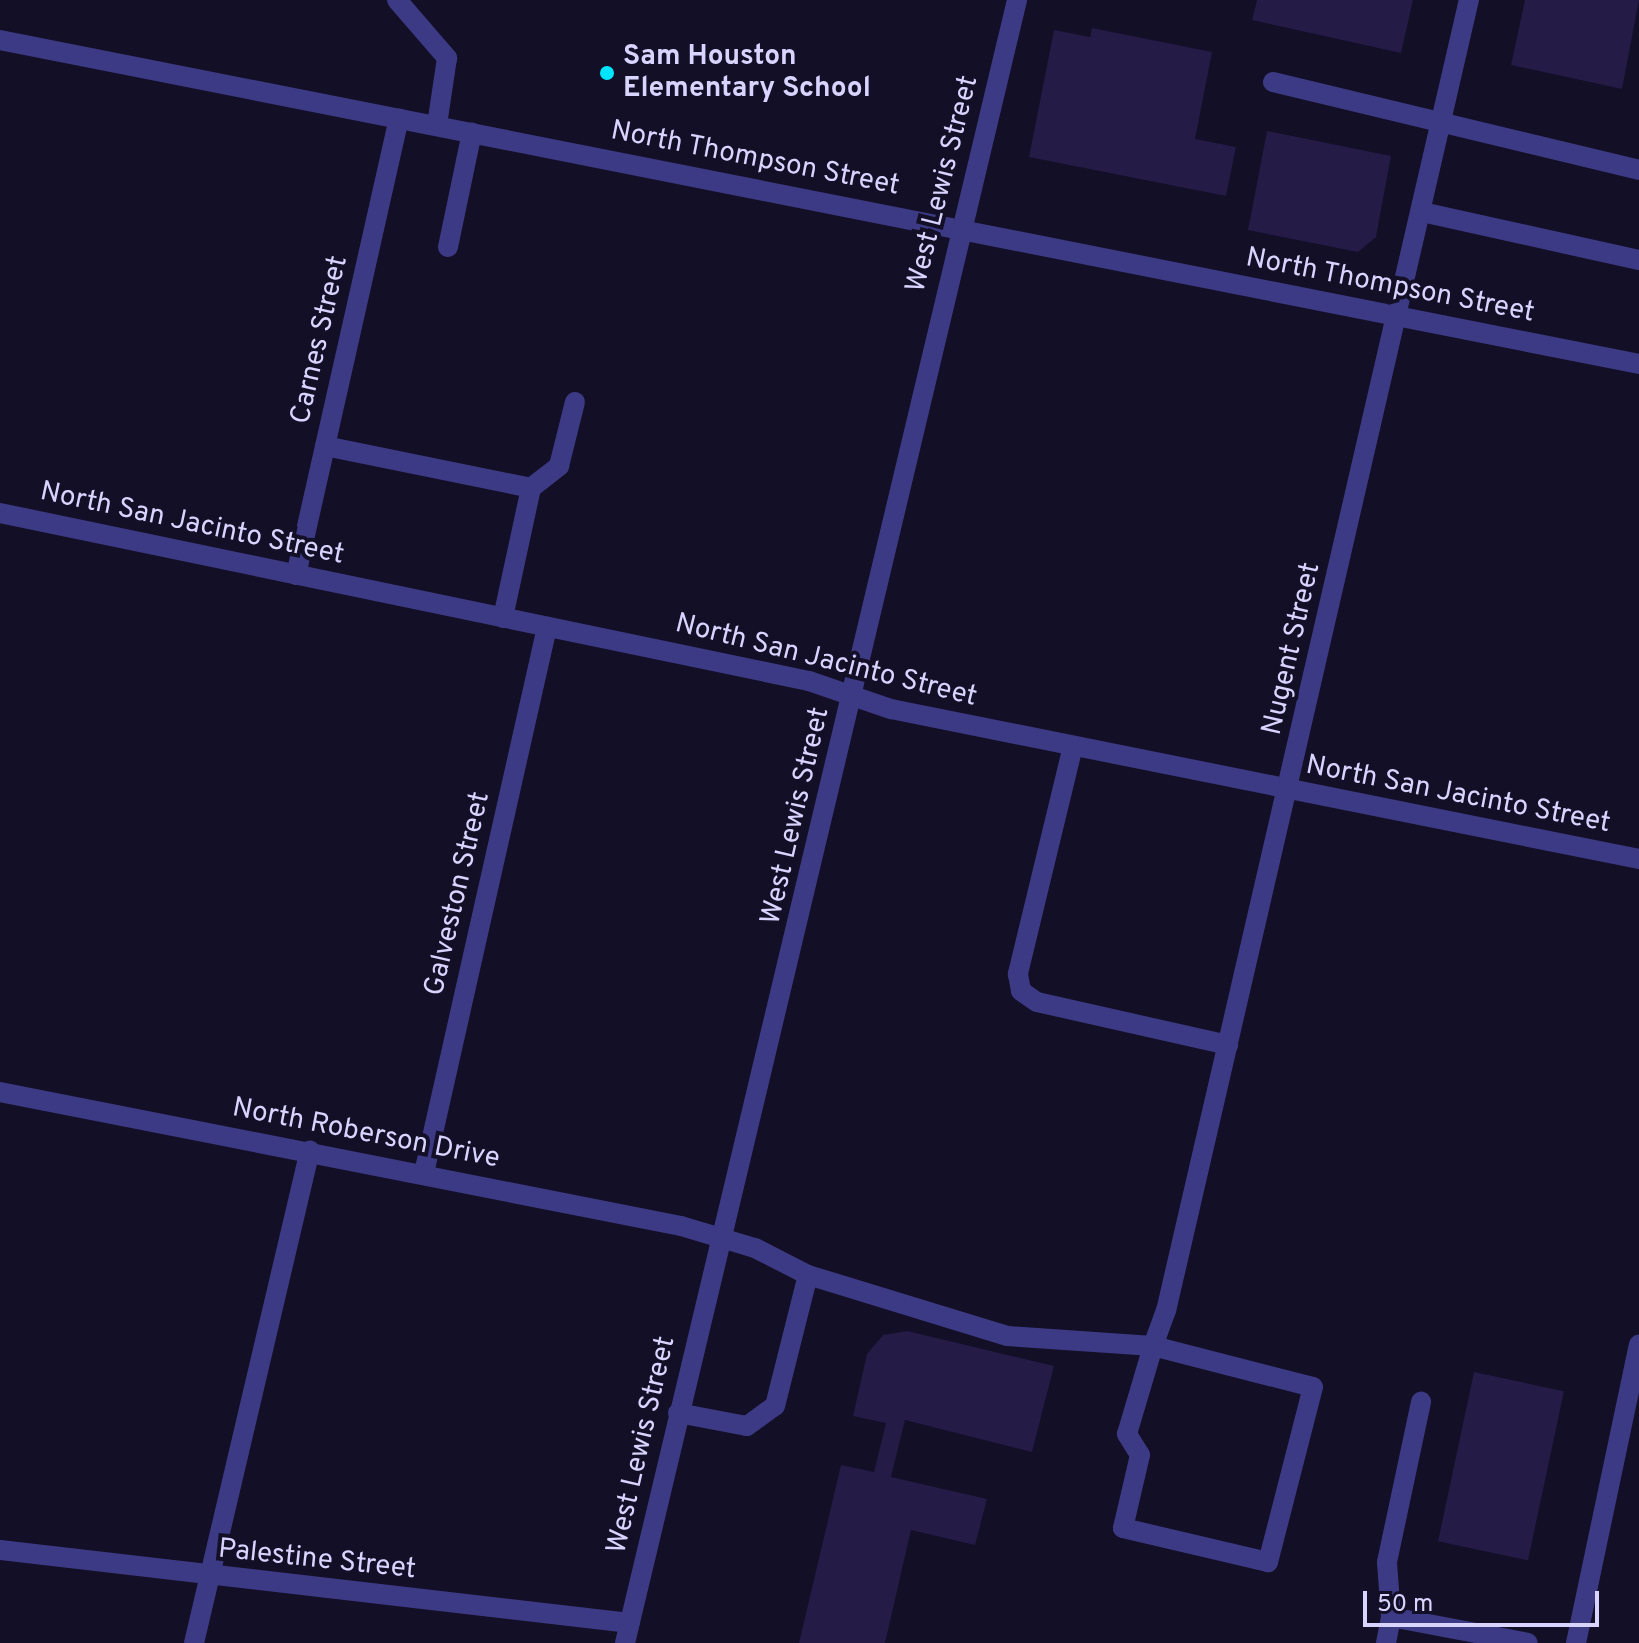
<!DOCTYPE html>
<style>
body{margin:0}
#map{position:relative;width:1639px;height:1643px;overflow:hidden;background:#130f26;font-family:Overpass,sans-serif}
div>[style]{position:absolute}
.building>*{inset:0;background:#241b47;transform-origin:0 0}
.minor>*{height:20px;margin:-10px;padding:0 10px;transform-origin:10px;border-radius:10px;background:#3d3a85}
.dots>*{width:22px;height:22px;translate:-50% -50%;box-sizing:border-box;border:4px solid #130f26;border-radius:50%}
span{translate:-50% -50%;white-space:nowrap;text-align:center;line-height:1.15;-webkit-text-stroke:8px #130f26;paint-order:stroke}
.poi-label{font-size:28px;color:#d9d4ff;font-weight:700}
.left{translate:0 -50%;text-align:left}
.street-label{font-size:28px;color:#d9d4ff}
.scale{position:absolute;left:1363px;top:1591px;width:236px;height:36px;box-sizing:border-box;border:4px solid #d9d4ff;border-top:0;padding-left:10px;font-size:24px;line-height:28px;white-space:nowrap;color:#d9d4ff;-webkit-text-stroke:6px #130f26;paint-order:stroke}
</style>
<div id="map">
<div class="building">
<i style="clip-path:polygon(1257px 0,1413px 0,1401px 53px,1252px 20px)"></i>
<i style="clip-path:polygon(1525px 0,1639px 0,1622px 89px,1511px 65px)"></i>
<i style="clip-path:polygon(1092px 28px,1212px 52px,1195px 139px,1236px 147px,1226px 196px,1029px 157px,1054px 30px,1090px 37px)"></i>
<i style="clip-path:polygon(1267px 131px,1391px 156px,1376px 237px,1358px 252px,1248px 230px)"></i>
<i style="clip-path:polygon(907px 1331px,1054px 1366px,1032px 1452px,905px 1420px,891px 1477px,987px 1499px,975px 1545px,911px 1530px,885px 1643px,799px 1643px,841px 1465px,874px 1472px,886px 1423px,853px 1416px,867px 1354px,883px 1335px)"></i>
<i style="left:1474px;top:1372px;width:92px;height:173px;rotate:12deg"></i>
</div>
<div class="minor">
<i style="left:397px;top:0;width:77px;rotate:49.2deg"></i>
<i style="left:447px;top:58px;width:68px;rotate:98.5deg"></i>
<i style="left:0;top:40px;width:1671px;rotate:11.18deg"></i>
<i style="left:1273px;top:82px;width:376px;rotate:13.5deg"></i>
<i style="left:1422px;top:212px;width:222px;rotate:12.5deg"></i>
<i style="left:448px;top:247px;width:117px;rotate:-78.2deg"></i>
<i style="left:325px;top:446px;width:210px;rotate:11.5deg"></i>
<i style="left:531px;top:488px;width:133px;rotate:102.2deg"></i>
<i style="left:531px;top:488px;width:36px;rotate:-38deg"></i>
<i style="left:559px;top:466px;width:66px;rotate:-76deg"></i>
<i style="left:0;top:513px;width:826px;rotate:11.73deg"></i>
<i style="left:809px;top:681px;width:87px;rotate:18.9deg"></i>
<i style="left:891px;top:709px;width:763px;rotate:11.34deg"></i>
<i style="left:296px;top:575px;width:468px;rotate:-77.3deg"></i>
<i style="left:1073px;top:746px;width:235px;rotate:103.6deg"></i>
<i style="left:1018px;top:974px;width:17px;rotate:80deg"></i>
<i style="left:1021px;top:991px;width:19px;rotate:35deg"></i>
<i style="left:1037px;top:1002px;width:196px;rotate:12.7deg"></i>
<i style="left:0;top:1092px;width:694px;rotate:11.13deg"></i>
<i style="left:681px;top:1226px;width:77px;rotate:16.6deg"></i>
<i style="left:755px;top:1248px;width:59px;rotate:27deg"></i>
<i style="left:808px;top:1275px;width:208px;rotate:17deg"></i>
<i style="left:1007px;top:1336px;width:146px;rotate:3.9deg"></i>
<i style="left:1153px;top:1346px;width:165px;rotate:14.4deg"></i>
<i style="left:1313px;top:1387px;width:181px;rotate:104.4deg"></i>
<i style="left:1268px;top:1562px;width:149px;rotate:-166.8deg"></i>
<i style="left:1123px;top:1528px;width:75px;rotate:-76.9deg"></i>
<i style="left:1140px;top:1455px;width:25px;rotate:-122deg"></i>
<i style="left:1127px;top:1434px;width:92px;rotate:-73.5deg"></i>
<i style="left:1153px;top:1346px;width:37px;rotate:-70deg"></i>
<i style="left:1166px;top:1311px;width:1346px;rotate:-76.99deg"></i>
<i style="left:424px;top:1173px;width:560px;rotate:-77.3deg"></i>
<i style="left:678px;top:1413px;width:70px;rotate:10.7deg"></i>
<i style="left:747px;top:1426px;width:34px;rotate:-36deg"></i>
<i style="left:775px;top:1406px;width:135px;rotate:-75.9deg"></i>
<i style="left:0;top:1550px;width:634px;rotate:6.61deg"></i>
<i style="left:1391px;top:1617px;width:55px;rotate:-94.2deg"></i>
<i style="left:1387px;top:1562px;width:164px;rotate:-78deg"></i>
<i style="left:194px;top:1643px;width:506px;rotate:-76.76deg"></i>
<i style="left:625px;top:1643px;width:1689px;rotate:-76.58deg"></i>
<i style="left:1386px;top:1643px;width:26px;rotate:-79deg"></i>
<i style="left:1391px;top:1617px;width:139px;rotate:10.7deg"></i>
<i style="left:1576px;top:1643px;width:305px;rotate:-78.1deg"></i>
</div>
<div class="dots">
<i style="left:607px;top:73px;background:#00e5ff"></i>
</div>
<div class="poi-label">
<span class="left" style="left:623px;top:73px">Sam Houston<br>Elementary School</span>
</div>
<div class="street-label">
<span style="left:755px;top:159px;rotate:11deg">North Thompson Street</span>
<span style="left:943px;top:184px;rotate:-76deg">West Lewis Street</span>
<span style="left:1390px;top:286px;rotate:11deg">North Thompson Street</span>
<span style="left:320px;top:340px;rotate:-77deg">Carnes Street</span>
<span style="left:192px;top:524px;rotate:12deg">North San Jacinto Street</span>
<span style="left:1292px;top:649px;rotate:-77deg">Nugent Street</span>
<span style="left:826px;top:661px;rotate:14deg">North San Jacinto Street</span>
<span style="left:1458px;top:795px;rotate:11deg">North San Jacinto Street</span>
<span style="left:796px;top:816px;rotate:-77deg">West Lewis Street</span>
<span style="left:458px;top:894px;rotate:-77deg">Galveston Street</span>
<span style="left:366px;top:1134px;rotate:11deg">North Roberson Drive</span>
<span style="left:642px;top:1445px;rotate:-77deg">West Lewis Street</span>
<span style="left:317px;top:1560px;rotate:6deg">Palestine Street</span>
</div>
<div class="scale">50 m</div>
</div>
